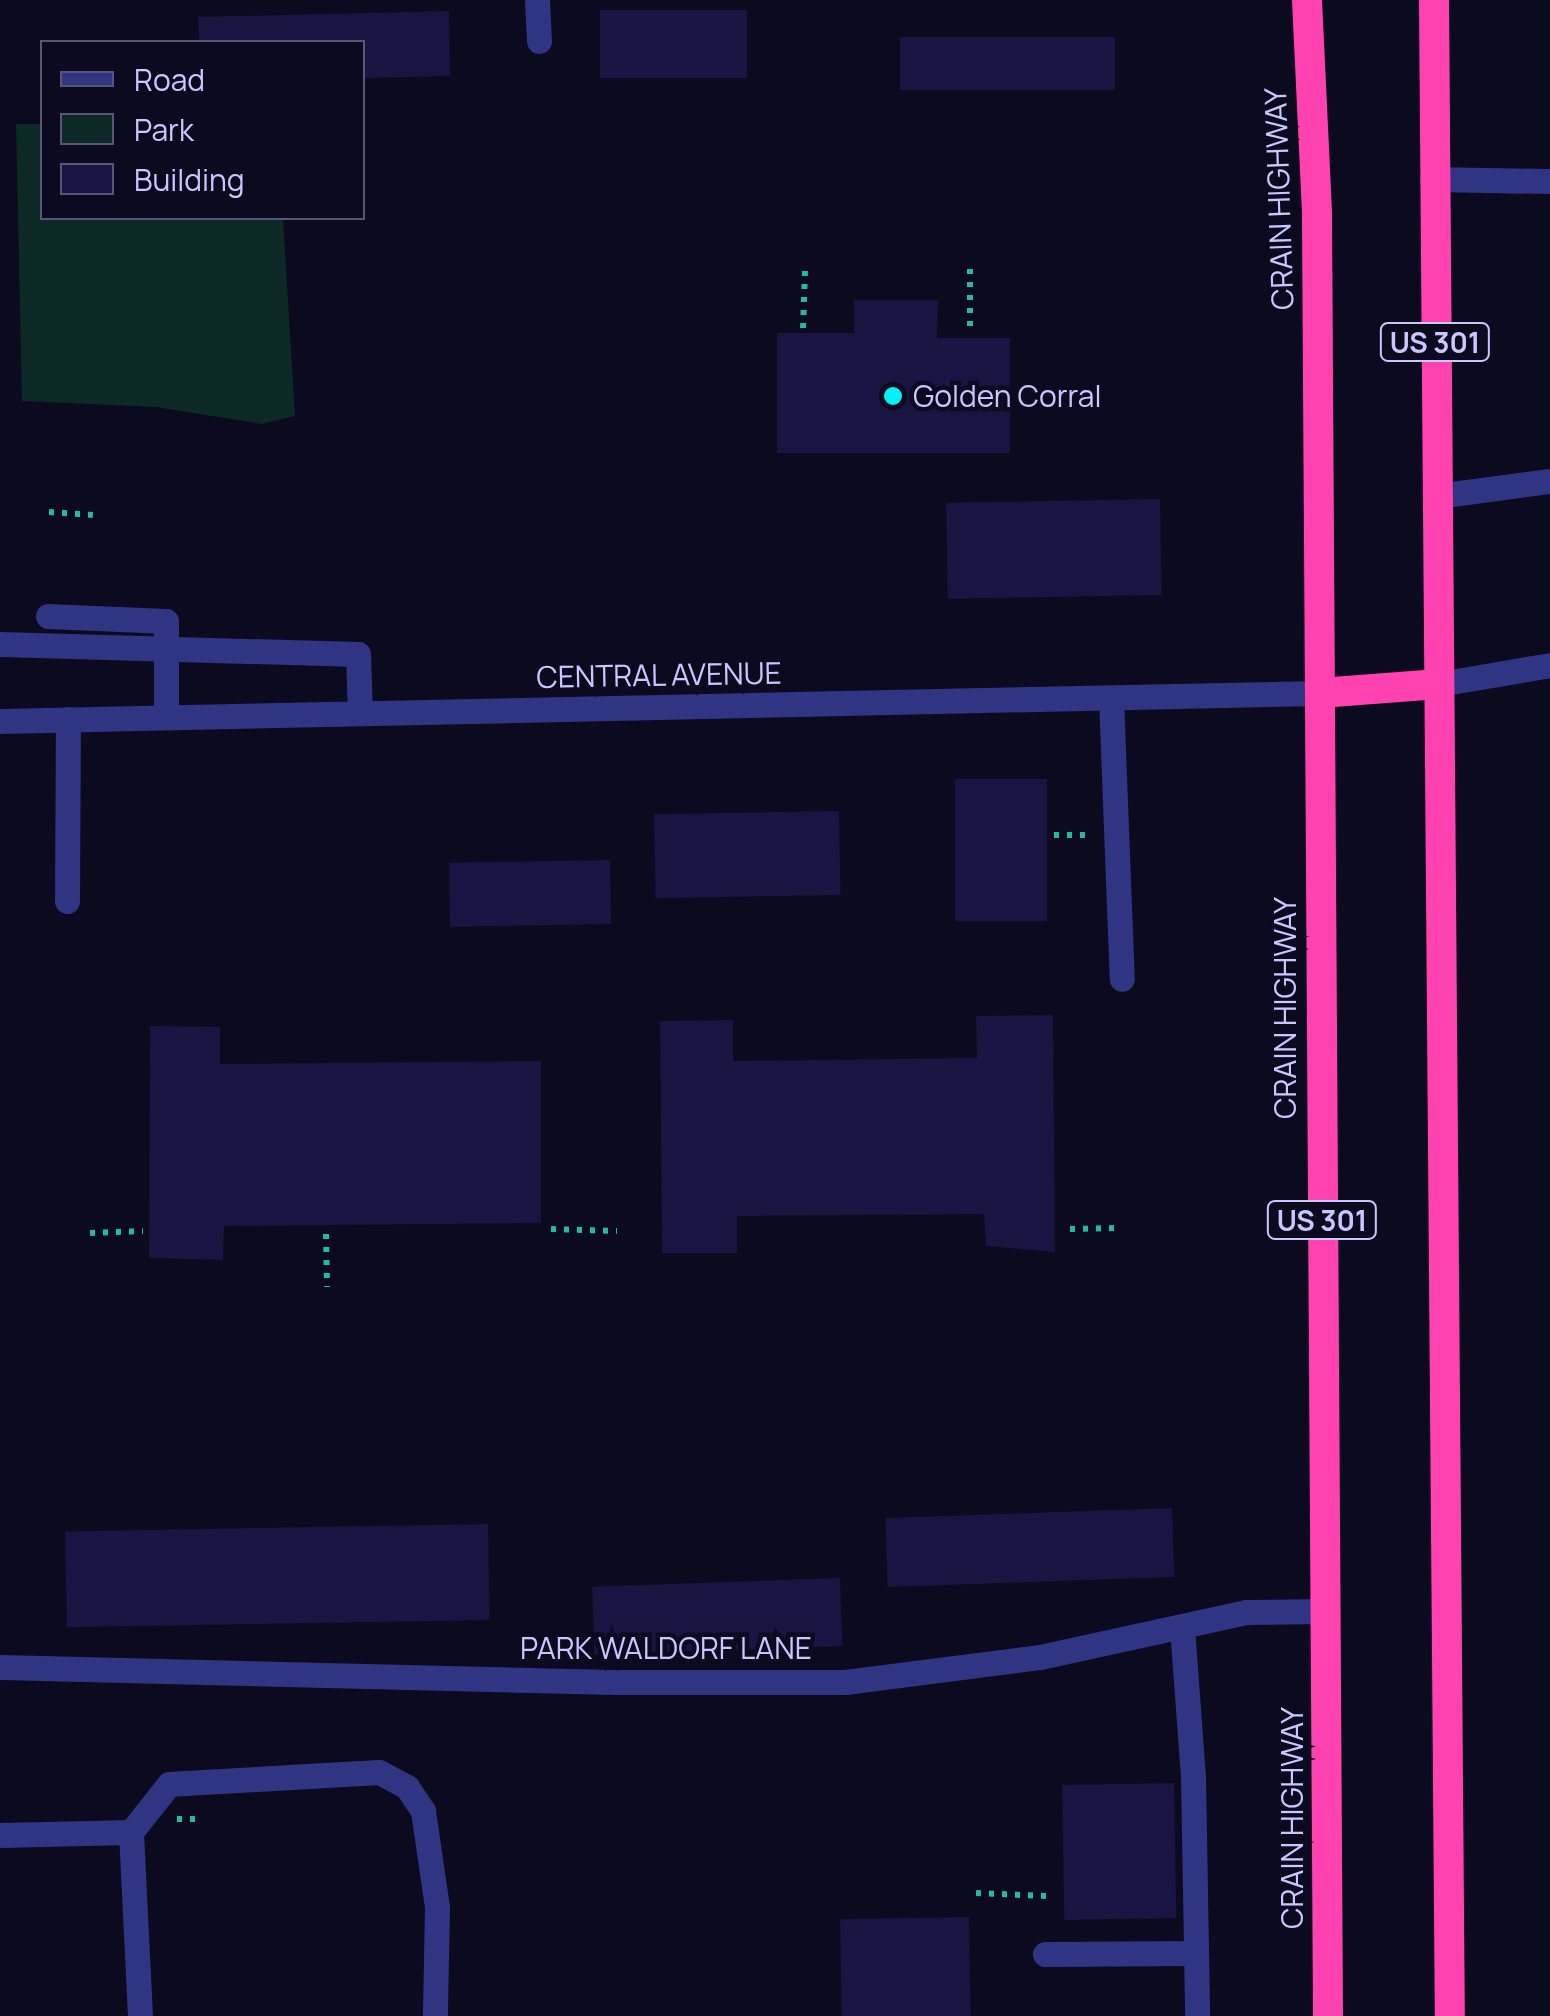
<!DOCTYPE html>
<style>
body{margin:0}
#map{position:relative;width:1550px;height:2016px;overflow:hidden;background:#0b0a1f;font-family:Manrope,sans-serif}
div>[style]{position:absolute}
.green>*{inset:0;background:#0c2925}
.building>*{inset:0;background:#191442;transform-origin:0 0}
.path>*{height:6px;margin-top:-3px;transform-origin:0;background:repeating-linear-gradient(90deg,#20bba2 0 5px,transparent 0 13px)}
.minor>*{height:25px;margin:-12.5px;padding:0 12.5px;transform-origin:12.5px;border-radius:12.5px;background:#2f3483}
.highway>*{height:30px;margin:-15px;padding:0 15px;transform-origin:15px;border-radius:15px;background:#ff42af}
.dots>*{width:28px;height:28px;translate:-50% -50%;box-sizing:border-box;border:5px solid #0b0a1f;border-radius:50%}
span{translate:-50% -50%;white-space:nowrap;text-align:center;line-height:1.15;-webkit-text-stroke:9px #0b0a1f;paint-order:stroke}
.shield-label span{padding:2px 8px;background:#0b0a1f;border:2px solid;border-radius:8px;-webkit-text-stroke-width:0}
.shield-label{font-size:28px;color:#c8c7ff;font-weight:700}
.street-label{font-size:30px;color:#c8c7ff}
.poi-label{font-size:30px;color:#c8c7ff}
.left{translate:0 -50%;text-align:left}
.legend{position:absolute;left:40px;top:40px;width:325px;height:180px;box-sizing:border-box;background:#0b0a1f;border:2px solid #575679;margin:0;padding:12px 18px;list-style:none;font-size:30px;color:#c8c7ff}
.legend li{display:flex;align-items:center;gap:20px;height:50px}
.legend b{width:50px;border:2px solid #575679}
</style>
<div id="map">
<div class="green">
<i style="clip-path:polygon(16px 124px,42px 124px,42px 218px,283px 218px,295px 416px,262px 424px,156px 407px,22px 401px)"></i>
</div>
<div class="building">
<i style="left:747px;top:10px;width:68px;height:147px;rotate:90deg"></i>
<i style="clip-path:polygon(449px 11px,450px 76px,362px 78px,362px 42px,199px 42px,198px 17px)"></i>
<i style="left:900px;top:37px;width:215px;height:53px"></i>
<i style="clip-path:polygon(854px 300px,938px 300px,937px 338px,1010px 338px,1010px 453px,777px 453px,777px 333px,854px 333px)"></i>
<i style="left:1160px;top:499px;width:96px;height:214px;rotate:89deg"></i>
<i style="left:1047px;top:779px;width:142px;height:92px;rotate:90deg"></i>
<i style="left:839px;top:811px;width:84px;height:185px;rotate:89deg"></i>
<i style="left:610px;top:860px;width:64px;height:161px;rotate:89deg"></i>
<i style="clip-path:polygon(1053px 1015px,1055px 1252px,986px 1246px,984px 1214px,737px 1216px,737px 1253px,662px 1253px,660px 1021px,733px 1020px,733px 1061px,977px 1058px,976px 1016px)"></i>
<i style="clip-path:polygon(150px 1026px,220px 1027px,220px 1064px,541px 1061px,541px 1223px,224px 1226px,223px 1260px,149px 1258px)"></i>
<i style="left:1172px;top:1508px;width:69px;height:287px;rotate:88deg"></i>
<i style="left:488px;top:1524px;width:96px;height:423px;rotate:89deg"></i>
<i style="left:840px;top:1578px;width:68px;height:248px;rotate:88deg"></i>
<i style="left:1174px;top:1783px;width:135px;height:112px;rotate:89deg"></i>
<i style="left:969px;top:1917px;width:99px;height:129px;rotate:89deg"></i>
</div>
<div class="path">
<i style="left:970px;top:269px;width:59px;rotate:90deg"></i>
<i style="left:803px;top:328px;width:58px;rotate:-88deg"></i>
<i style="left:49px;top:512px;width:44px;rotate:3.9deg"></i>
<i style="left:1054px;top:835px;width:33px"></i>
<i style="left:551px;top:1229px;width:66px;rotate:1.7deg"></i>
<i style="left:1070px;top:1229px;width:49px;rotate:-1.2deg"></i>
<i style="left:90px;top:1233px;width:53px;rotate:-2.2deg"></i>
<i style="left:326px;top:1234px;width:53px;rotate:88.9deg"></i>
<i style="left:177px;top:1819px;width:19px"></i>
<i style="left:976px;top:1893px;width:71px;rotate:2.4deg"></i>
</div>
<div class="minor">
<i style="left:537px;top:0;width:41px;rotate:87.2deg"></i>
<i style="left:1432px;top:179px;width:118px;rotate:1deg"></i>
<i style="left:1437px;top:496px;width:114px;rotate:-7.6deg"></i>
<i style="left:48px;top:616px;width:118px;rotate:2.4deg"></i>
<i style="left:166px;top:621px;width:96px;rotate:90deg"></i>
<i style="left:0;top:644px;width:358px;rotate:1.6deg"></i>
<i style="left:358px;top:654px;width:59px;rotate:88.1deg"></i>
<i style="left:1439px;top:684px;width:113px;rotate:-9.7deg"></i>
<i style="left:1111px;top:698px;width:281px;rotate:87.8deg"></i>
<i style="left:0;top:721px;width:1320px;rotate:-1.22deg"></i>
<i style="left:67px;top:901px;width:182px;rotate:-89.7deg"></i>
<i style="left:1182px;top:1627px;width:150px;rotate:85.8deg"></i>
<i style="left:1193px;top:1777px;width:239px;rotate:89deg"></i>
<i style="left:0;top:1667px;width:615px;rotate:1.4deg"></i>
<i style="left:615px;top:1682px;width:230px"></i>
<i style="left:845px;top:1682px;width:197px;rotate:-7.3deg"></i>
<i style="left:1040px;top:1657px;width:211px;rotate:-12.3deg"></i>
<i style="left:1246px;top:1612px;width:80px;rotate:-0.7deg"></i>
<i style="left:131px;top:1832px;width:184px;rotate:87.2deg"></i>
<i style="left:0;top:1835px;width:131px;rotate:-1.3deg"></i>
<i style="left:131px;top:1832px;width:61px;rotate:-51.6deg"></i>
<i style="left:169px;top:1784px;width:210px;rotate:-3.3deg"></i>
<i style="left:379px;top:1772px;width:32px;rotate:28deg"></i>
<i style="left:407px;top:1787px;width:29px;rotate:56deg"></i>
<i style="left:423px;top:1811px;width:97px;rotate:81.7deg"></i>
<i style="left:437px;top:1907px;width:109px;rotate:91.1deg"></i>
<i style="left:1045px;top:1954px;width:149px;rotate:-0.4deg"></i>
</div>
<div class="highway">
<i style="left:1307px;top:0;width:215px;rotate:87.3deg"></i>
<i style="left:1317px;top:215px;width:1801px;rotate:89.65deg"></i>
<i style="left:1434px;top:0;width:2016px;rotate:89.55deg"></i>
<i style="left:1320px;top:693px;width:119px;rotate:-4.3deg"></i>
</div>
<div class="dots">
<i style="left:893px;top:396px;background:#00f2f2"></i>
</div>
<div class="shield-label">
<span style="left:1435px;top:342px">US 301</span>
<span style="left:1322px;top:1220px">US 301</span>
</div>
<div class="street-label">
<span style="left:1279px;top:199px;rotate:-92deg">CRAIN HIGHWAY</span>
<span style="left:659px;top:675px;rotate:-1deg">CENTRAL AVENUE</span>
<span style="left:1285px;top:1008px;rotate:-90deg">CRAIN HIGHWAY</span>
<span style="left:666px;top:1648px">PARK WALDORF LANE</span>
<span style="left:1292px;top:1818px;rotate:-90deg">CRAIN HIGHWAY</span>
</div>
<div class="poi-label">
<span class="left" style="left:913px;top:396px">Golden Corral</span>
</div>
<ul class="legend">
<li><b style="height:12px;background:#2f3483"></b>Road</li>
<li><b style="height:28px;background:#0c2925"></b>Park</li>
<li><b style="height:28px;background:#191442"></b>Building</li>
</ul>
</div>
